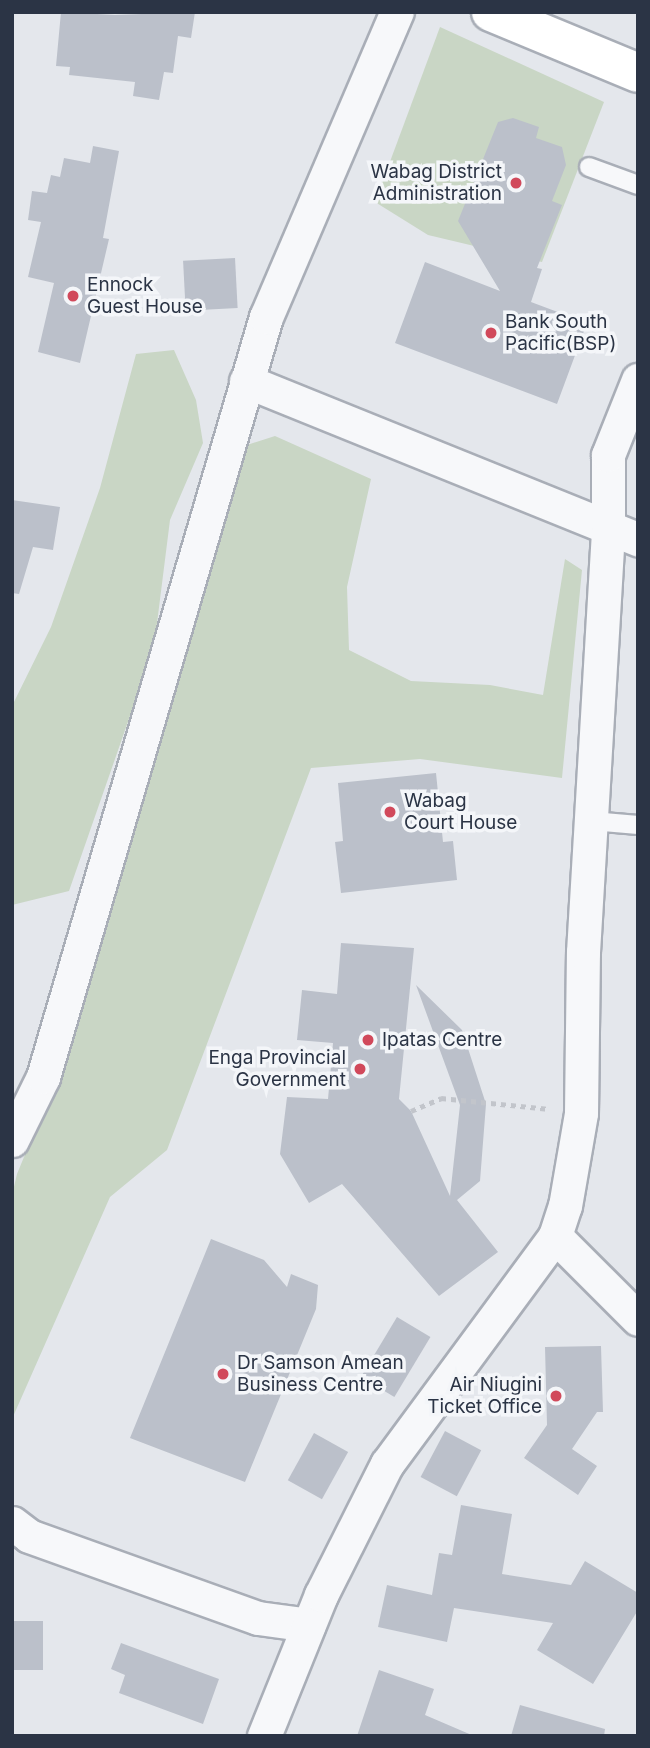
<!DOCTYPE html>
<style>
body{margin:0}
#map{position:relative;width:650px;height:1748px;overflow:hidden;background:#e4e7ec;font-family:Inter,sans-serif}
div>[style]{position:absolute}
.green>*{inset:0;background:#c9d6c5}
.building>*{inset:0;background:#bbc0ca;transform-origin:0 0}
.path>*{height:4.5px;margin-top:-2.25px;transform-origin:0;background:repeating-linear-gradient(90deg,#c2c5cb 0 5px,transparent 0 10px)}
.roads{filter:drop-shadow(2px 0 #a9aeb7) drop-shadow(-2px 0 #a9aeb7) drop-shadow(0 2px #a9aeb7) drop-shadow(0 -2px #a9aeb7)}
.lane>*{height:18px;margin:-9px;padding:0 9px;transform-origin:9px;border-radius:9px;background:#f7f8fa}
.street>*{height:33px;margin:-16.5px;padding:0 16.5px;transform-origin:16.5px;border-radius:16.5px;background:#f7f8fa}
.secondary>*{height:38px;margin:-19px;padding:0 19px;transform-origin:19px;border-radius:19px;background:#fff}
.dots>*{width:19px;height:19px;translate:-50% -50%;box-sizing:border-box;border:4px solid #f4f6f9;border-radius:50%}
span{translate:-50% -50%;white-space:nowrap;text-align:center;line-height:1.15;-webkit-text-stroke:7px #f4f6f9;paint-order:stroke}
.poi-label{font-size:19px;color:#2b3445}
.right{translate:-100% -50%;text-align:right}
.left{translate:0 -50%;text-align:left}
.frame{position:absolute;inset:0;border:14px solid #2b3445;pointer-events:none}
</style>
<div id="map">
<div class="green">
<i style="clip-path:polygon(440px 27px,604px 102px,542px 262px,428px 235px,375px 202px)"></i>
<i style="clip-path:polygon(174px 350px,196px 400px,203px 443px,170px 520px,154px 647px,69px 891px,12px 905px,12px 706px,51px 627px,100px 488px,136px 354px)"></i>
<i style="clip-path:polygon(275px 436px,371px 479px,347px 587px,349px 650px,411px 681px,490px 685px,543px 695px,565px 559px,582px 570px,562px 778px,420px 759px,311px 768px,167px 1150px,110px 1197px,12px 1419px,12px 1195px,17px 1174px,75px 1033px,247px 445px)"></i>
</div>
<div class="building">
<i style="clip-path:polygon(61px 12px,115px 15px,195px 12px,191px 38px,178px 36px,173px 73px,164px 72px,159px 100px,133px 96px,135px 82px,69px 75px,70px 67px,56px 66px)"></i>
<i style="clip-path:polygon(513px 118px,539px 127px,536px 138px,562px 147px,566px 165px,552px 201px,562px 205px,537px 268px,542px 269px,531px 302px,587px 323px,557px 404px,395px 343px,425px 262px,500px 291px,458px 221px,498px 122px)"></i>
<i style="clip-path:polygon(93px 146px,119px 151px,103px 238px,109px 239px,80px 363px,38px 352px,54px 283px,28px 277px,41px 222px,28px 220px,32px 191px,47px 193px,51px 175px,60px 177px,64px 158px,90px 163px)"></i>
<i style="left:235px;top:258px;width:50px;height:52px;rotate:87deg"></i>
<i style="clip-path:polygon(12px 500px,60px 507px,53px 550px,33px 547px,19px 594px,12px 593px)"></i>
<i style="clip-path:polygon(436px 773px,443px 842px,453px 841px,457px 880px,341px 893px,335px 842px,343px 841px,338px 783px)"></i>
<i style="clip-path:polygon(341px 943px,414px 948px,399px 1099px,411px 1111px,450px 1196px,460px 1105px,416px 985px,462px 1030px,486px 1104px,480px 1181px,457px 1200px,498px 1252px,439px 1296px,342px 1184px,309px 1203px,280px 1154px,287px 1097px,328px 1099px,333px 1043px,297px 1040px,302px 990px,337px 994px)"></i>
<i style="clip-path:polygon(211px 1239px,264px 1260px,287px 1287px,291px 1274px,318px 1285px,316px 1309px,245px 1482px,130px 1438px)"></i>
<i style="left:397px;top:1317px;width:39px;height:70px;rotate:31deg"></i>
<i style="clip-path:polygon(601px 1346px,603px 1412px,597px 1412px,572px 1449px,597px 1466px,578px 1495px,524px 1458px,547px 1425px,545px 1347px)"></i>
<i style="left:445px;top:1431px;width:41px;height:52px;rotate:28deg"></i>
<i style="left:314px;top:1433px;width:39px;height:54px;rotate:29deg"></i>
<i style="clip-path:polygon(461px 1505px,512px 1514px,502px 1574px,571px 1585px,585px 1561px,638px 1593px,638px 1610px,593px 1684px,537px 1650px,553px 1623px,454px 1608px,447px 1642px,378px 1627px,387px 1585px,432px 1595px,439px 1553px,452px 1555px)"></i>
<i style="left:12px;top:1621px;width:31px;height:49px"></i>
<i style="clip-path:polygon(121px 1643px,219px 1679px,203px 1724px,119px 1693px,125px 1675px,111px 1669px)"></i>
<i style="clip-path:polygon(379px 1670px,434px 1689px,425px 1715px,474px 1736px,357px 1736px)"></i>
<i style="clip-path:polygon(520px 1705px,605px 1729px,604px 1736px,511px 1736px)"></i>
</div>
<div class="path">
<i style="left:411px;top:1111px;width:33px;rotate:-23deg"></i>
<i style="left:441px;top:1098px;width:109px;rotate:5.8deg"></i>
</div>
<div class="roads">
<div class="lane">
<i style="left:589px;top:167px;width:52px;rotate:20.2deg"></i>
<i style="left:592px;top:821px;width:46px;rotate:5deg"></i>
</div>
<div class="street">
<i style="left:246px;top:381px;width:423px;rotate:22deg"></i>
<i style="left:12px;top:1140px;width:70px;rotate:-63.8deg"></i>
<i style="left:43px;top:1077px;width:792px;rotate:-73.65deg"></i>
<i style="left:266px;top:317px;width:332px;rotate:-66.8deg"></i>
<i style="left:555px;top:1236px;width:117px;rotate:45deg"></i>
<i style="left:12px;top:1523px;width:21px;rotate:37deg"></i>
<i style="left:29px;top:1536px;width:243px;rotate:19.7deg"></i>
<i style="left:258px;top:1618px;width:51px;rotate:7.8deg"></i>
<i style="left:264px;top:1736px;width:152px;rotate:-68deg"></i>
<i style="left:321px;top:1595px;width:147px;rotate:-63.3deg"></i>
<i style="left:387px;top:1464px;width:283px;rotate:-53.6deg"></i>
<i style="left:555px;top:1236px;width:32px;rotate:-72deg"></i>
<i style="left:565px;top:1206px;width:94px;rotate:-80.2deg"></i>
<i style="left:581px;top:1113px;width:161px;rotate:-89.3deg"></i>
<i style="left:583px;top:952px;width:426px;rotate:-86.6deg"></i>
<i style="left:608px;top:527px;width:72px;rotate:-90deg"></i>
<i style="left:608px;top:455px;width:81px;rotate:-68.2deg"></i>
</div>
<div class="secondary">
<i style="left:491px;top:12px;width:159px;rotate:22.5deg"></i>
</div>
</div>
<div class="dots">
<i style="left:516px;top:183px;background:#d1495b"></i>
<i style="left:73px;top:296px;background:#d1495b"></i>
<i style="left:491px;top:333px;background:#d1495b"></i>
<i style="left:390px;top:812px;background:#d1495b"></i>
<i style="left:368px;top:1040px;background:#d1495b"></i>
<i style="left:360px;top:1069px;background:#d1495b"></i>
<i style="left:223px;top:1374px;background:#d1495b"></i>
<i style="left:556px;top:1396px;background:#d1495b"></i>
</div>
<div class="poi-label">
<span class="right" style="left:502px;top:183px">Wabag District<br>Administration</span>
<span class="left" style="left:87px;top:296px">Ennock<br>Guest House</span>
<span class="left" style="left:505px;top:333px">Bank South<br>Pacific(BSP)</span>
<span class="left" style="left:404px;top:812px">Wabag<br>Court House</span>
<span class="left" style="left:382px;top:1040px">Ipatas Centre</span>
<span class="right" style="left:346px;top:1069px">Enga Provincial<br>Government</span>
<span class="left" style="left:237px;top:1374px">Dr Samson Amean<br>Business Centre</span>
<span class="right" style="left:542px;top:1396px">Air Niugini<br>Ticket Office</span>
</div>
<div class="frame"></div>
</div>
